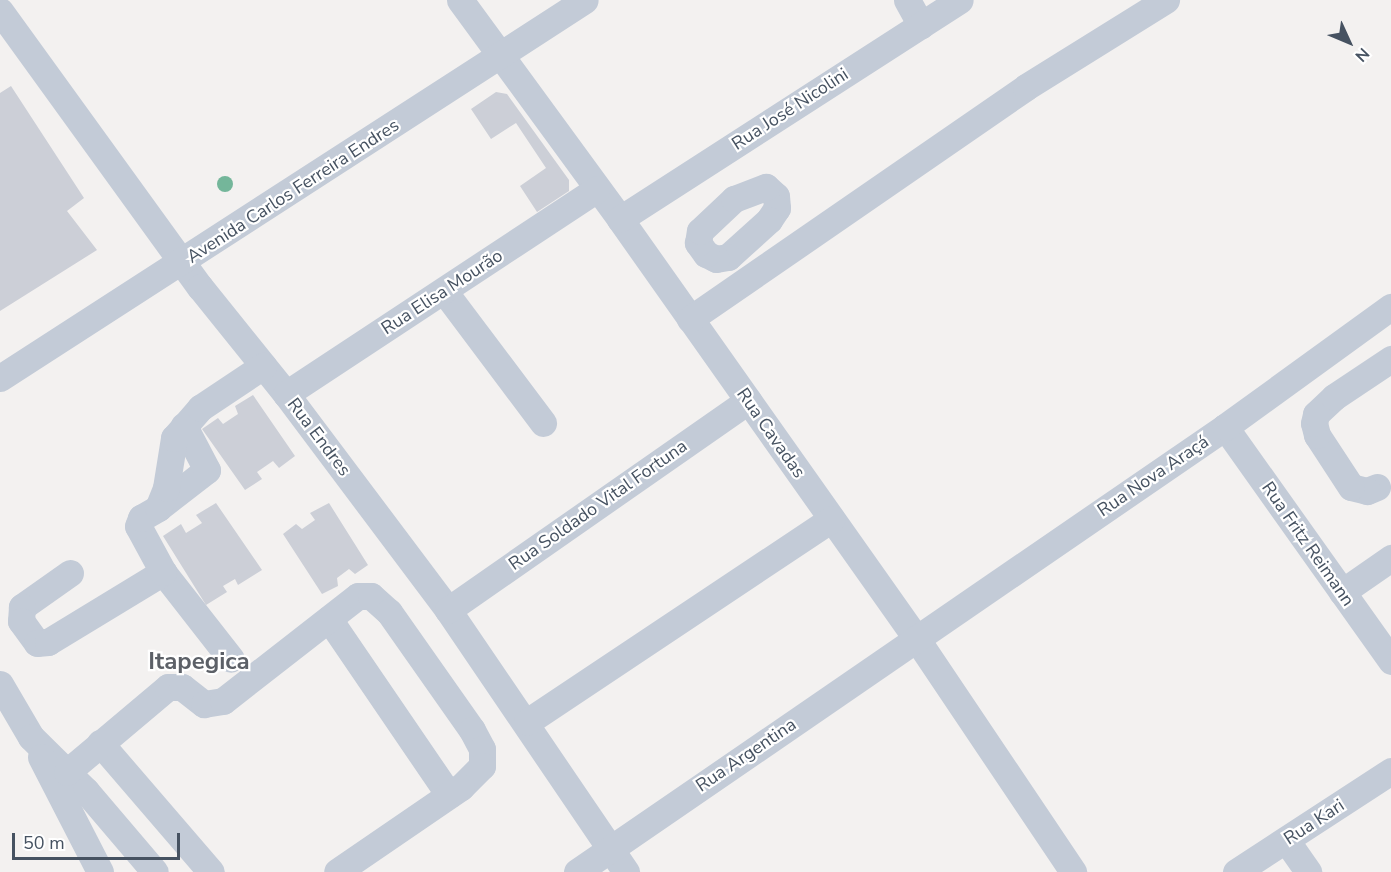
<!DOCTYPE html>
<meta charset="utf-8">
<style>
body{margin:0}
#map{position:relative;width:1391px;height:872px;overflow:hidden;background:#f3f1f0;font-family:"Nunito Sans",sans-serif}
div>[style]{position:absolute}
.building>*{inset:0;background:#cccfd7}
.minor>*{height:27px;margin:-13.5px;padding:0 13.5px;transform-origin:13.5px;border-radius:13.5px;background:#c3cbd7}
.trees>*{width:16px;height:16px;margin:-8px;border-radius:50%;background:#74b69a}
span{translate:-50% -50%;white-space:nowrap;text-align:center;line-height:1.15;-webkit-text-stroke:4.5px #fff;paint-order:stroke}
.street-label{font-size:18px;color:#465261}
.district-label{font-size:24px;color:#5c6067;font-weight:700}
.north{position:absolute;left:1319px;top:12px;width:60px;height:60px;-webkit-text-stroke:4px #fff;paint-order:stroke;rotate:134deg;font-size:16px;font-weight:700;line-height:24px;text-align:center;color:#465261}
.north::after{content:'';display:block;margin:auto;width:21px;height:27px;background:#465261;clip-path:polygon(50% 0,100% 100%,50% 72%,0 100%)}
.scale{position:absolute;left:12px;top:833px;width:168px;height:27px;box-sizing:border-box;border:3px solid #465261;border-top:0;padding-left:8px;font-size:18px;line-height:21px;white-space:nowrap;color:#465261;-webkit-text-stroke:4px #fff;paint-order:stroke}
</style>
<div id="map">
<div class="building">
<i style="clip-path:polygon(11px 86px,84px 198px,67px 211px,97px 250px,0 311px,0 93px)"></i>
<i style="clip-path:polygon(496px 92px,507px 94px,569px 180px,569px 191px,537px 212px,520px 186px,546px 168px,516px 123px,491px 139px,471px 109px)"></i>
<i style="clip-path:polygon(253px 395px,295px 456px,279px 468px,273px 461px,257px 472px,262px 479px,245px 490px,202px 429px,218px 418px,223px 424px,238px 414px,235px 406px)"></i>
<i style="clip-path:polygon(216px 503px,262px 570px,238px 585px,235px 579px,223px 586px,227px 592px,206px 605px,163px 536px,181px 524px,186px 533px,202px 523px,196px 515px)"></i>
<i style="clip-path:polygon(329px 503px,368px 565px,355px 574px,349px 569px,337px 578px,338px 586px,322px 594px,283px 534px,296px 524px,302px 529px,315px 520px,310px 513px)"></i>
</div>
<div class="minor">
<i style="left:460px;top:0;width:271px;rotate:53.8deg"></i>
<i style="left:620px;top:219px;width:513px;rotate:54.76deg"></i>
<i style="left:916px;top:638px;width:282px;rotate:56.1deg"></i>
<i style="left:907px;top:0;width:29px;rotate:61deg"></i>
<i style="left:0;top:11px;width:341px;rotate:54.1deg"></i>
<i style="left:200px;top:287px;width:137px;rotate:51.2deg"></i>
<i style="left:286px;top:394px;width:270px;rotate:53.1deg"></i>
<i style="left:448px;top:610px;width:317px;rotate:55.8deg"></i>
<i style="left:766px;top:187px;width:13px;rotate:42deg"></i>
<i style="left:776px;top:196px;width:12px;rotate:85deg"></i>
<i style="left:777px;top:208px;width:14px;rotate:124deg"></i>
<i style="left:769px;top:220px;width:55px;rotate:137.9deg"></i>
<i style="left:728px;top:257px;width:12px;rotate:171deg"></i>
<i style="left:716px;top:259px;width:11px;rotate:-153deg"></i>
<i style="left:706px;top:254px;width:14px;rotate:-126deg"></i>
<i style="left:698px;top:243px;width:12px;rotate:-81deg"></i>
<i style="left:700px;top:231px;width:47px;rotate:-43.3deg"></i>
<i style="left:734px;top:199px;width:34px;rotate:-21deg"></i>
<i style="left:620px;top:219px;width:404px;rotate:-32.8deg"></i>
<i style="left:444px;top:291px;width:165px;rotate:53.1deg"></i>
<i style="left:690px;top:319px;width:408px;rotate:-34.6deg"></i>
<i style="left:1026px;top:87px;width:165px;rotate:-31.9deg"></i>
<i style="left:0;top:378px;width:696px;rotate:-32.87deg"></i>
<i style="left:286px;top:394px;width:372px;rotate:-33.4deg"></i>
<i style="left:1225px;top:427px;width:287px;rotate:54.6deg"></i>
<i style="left:1377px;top:487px;width:11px;rotate:158deg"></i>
<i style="left:1367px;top:491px;width:16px;rotate:-166deg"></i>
<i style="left:1351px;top:487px;width:62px;rotate:-123.2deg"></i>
<i style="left:1317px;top:435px;width:12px;rotate:-104deg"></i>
<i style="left:1314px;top:423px;width:9px;rotate:-77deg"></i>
<i style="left:1316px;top:414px;width:25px;rotate:-43deg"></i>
<i style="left:1334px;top:397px;width:69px;rotate:-33.7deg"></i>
<i style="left:158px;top:508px;width:62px;rotate:-37.8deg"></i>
<i style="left:207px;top:470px;width:50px;rotate:-117.6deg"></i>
<i style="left:163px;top:572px;width:110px;rotate:52deg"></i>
<i style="left:70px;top:573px;width:59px;rotate:144.7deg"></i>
<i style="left:22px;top:607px;width:14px;rotate:94deg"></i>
<i style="left:21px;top:621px;width:27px;rotate:54deg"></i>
<i style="left:37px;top:643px;width:11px;rotate:-5deg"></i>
<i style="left:48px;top:642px;width:135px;rotate:-31.3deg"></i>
<i style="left:163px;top:572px;width:52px;rotate:-118.5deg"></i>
<i style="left:138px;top:526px;width:9px;rotate:-69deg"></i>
<i style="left:141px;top:518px;width:20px;rotate:-30deg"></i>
<i style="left:158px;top:508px;width:22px;rotate:-68deg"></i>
<i style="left:166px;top:488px;width:51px;rotate:-80.9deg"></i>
<i style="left:174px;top:438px;width:40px;rotate:-49deg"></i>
<i style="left:200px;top:408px;width:76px;rotate:-33.7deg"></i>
<i style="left:1342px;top:592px;width:60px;rotate:-34.8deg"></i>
<i style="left:448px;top:610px;width:366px;rotate:-34.9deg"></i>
<i style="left:329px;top:619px;width:213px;rotate:55.7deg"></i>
<i style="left:0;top:684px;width:61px;rotate:59.7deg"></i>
<i style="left:31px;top:737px;width:77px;rotate:44.5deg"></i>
<i style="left:86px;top:791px;width:106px;rotate:49.6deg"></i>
<i style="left:527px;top:722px;width:366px;rotate:-33.7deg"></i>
<i style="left:100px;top:743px;width:170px;rotate:49.3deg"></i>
<i style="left:41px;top:757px;width:129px;rotate:62.8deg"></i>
<i style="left:67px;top:772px;width:132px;rotate:-40.1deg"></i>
<i style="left:168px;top:687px;width:14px"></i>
<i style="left:182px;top:687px;width:28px;rotate:38deg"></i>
<i style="left:204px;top:704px;width:19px;rotate:-9deg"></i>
<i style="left:223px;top:701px;width:171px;rotate:-37.9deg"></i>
<i style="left:358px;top:596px;width:13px"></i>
<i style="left:371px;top:596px;width:24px;rotate:42deg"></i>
<i style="left:389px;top:612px;width:144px;rotate:54.9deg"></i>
<i style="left:472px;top:730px;width:21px;rotate:62deg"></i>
<i style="left:482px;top:749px;width:17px;rotate:90deg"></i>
<i style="left:482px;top:766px;width:30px;rotate:135deg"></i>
<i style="left:461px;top:787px;width:150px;rotate:145.6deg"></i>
<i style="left:1286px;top:840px;width:39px;rotate:55deg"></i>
<i style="left:577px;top:872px;width:786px;rotate:-34.48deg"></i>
<i style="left:1225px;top:427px;width:205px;rotate:-35.9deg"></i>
<i style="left:1236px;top:872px;width:185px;rotate:-33.1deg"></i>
</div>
<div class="trees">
<i style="left:225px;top:184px"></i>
</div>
<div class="street-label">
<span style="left:790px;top:109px;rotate:-33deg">Rua José Nicolini</span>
<span style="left:293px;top:191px;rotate:-33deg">Avenida Carlos Ferreira Endres</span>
<span style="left:442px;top:292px;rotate:-33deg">Rua Elisa Mourão</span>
<span style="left:771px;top:433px;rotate:55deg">Rua Cavadas</span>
<span style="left:319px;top:437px;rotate:53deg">Rua Endres</span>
<span style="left:1153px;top:476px;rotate:-34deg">Rua Nova Araçá</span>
<span style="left:598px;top:505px;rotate:-35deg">Rua Soldado Vital Fortuna</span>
<span style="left:1308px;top:544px;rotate:55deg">Rua Fritz Reimann</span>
<span style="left:746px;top:755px;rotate:-34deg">Rua Argentina</span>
<span style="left:1314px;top:822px;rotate:-33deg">Rua Kari</span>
</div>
<div class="district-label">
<span style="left:199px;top:662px">Itapegica</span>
</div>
<div class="north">N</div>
<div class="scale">50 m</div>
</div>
